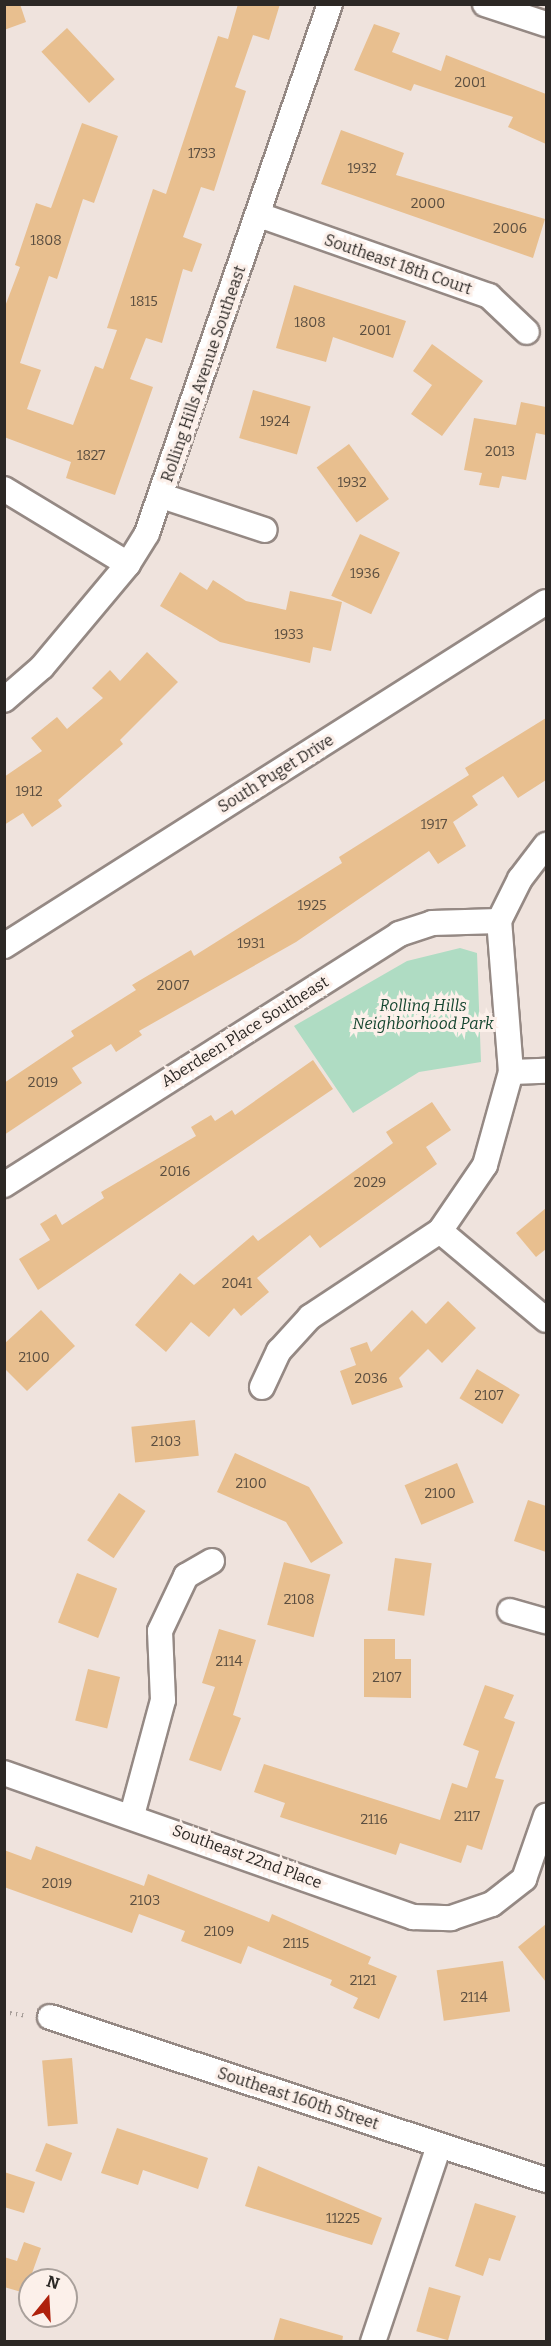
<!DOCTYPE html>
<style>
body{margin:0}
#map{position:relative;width:551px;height:2346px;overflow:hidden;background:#efe3dd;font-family:Bitter,serif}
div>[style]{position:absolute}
.green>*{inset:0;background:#afdcc3}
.building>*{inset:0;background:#e8bf8f;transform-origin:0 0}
.path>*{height:4px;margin-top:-2px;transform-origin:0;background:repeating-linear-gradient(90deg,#a69d98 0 1.5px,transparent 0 6px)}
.roads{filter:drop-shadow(2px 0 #958984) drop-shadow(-2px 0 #958984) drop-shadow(0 2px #958984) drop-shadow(0 -2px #958984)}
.minor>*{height:24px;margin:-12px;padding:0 12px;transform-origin:12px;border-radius:12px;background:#fff}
span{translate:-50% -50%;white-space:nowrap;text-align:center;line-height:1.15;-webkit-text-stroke:6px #fcf0ea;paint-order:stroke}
.number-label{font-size:14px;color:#5b4e40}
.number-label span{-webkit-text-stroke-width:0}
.street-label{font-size:16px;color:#2c2825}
.park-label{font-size:16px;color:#164630;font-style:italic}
.frame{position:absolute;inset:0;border:6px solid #2c2825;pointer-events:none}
.north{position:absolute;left:18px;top:2268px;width:60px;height:60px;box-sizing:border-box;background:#fcf0ea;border:2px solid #a9a09b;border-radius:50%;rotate:18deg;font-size:16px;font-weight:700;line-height:24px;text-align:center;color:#2c2825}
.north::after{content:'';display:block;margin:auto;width:21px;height:27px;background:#af210c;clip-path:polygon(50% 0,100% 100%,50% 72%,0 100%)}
</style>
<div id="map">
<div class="green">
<i style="clip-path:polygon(460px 948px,477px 953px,481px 1062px,419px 1072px,353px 1113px,294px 1026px,407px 961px)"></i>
</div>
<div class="building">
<i style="clip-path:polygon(4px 4px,20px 4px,26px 22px,4px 30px)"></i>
<i style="clip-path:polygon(238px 4px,280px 4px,269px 40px,253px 35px,235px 87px,246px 91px,214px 191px,201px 187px,183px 237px,202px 244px,192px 272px,183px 269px,162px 343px,146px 338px,130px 379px,153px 387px,115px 495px,66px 478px,71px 462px,4px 437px,4px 309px,20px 267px,15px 265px,36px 203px,51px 208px,82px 123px,118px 136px,94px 203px,83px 199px,57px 279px,49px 276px,20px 363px,41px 370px,27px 409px,73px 425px,95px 366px,103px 369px,117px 330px,107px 328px,153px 189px,166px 194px,218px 36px,228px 39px)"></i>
<i style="clip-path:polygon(374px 24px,400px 33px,392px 52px,441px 71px,446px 55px,546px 94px,546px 144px,508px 127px,513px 117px,414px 84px,411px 91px,354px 70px)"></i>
<i style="left:67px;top:28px;width:70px;height:35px;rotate:47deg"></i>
<i style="clip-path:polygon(341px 130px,404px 153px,396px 175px,545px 219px,533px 258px,321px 184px)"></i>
<i style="clip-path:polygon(294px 285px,406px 321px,393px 358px,333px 337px,326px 362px,276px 348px)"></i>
<i style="clip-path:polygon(432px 344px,483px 381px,442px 436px,411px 414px,432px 385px,413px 371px)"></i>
<i style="left:253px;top:390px;width:60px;height:50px;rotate:16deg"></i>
<i style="clip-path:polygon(521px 402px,546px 407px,546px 435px,536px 433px,526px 480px,502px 476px,499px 488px,479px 485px,482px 473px,464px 470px,474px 418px,516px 425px)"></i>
<i style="left:349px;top:444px;width:68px;height:40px;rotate:54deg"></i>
<i style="left:360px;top:534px;width:44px;height:68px;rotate:25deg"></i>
<i style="clip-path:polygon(180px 572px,207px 590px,213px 580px,246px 601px,286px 610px,290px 591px,342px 602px,331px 651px,313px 647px,310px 663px,220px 642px,160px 606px)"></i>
<i style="clip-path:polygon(147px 652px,178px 682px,120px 740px,123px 744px,58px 800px,62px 806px,32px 827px,23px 813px,4px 825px,4px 777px,42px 751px,31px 738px,57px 717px,67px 729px,103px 698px,92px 688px,110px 670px,120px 681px)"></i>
<i style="clip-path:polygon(546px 718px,546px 780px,518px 798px,503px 776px,472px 796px,478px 805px,453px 822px,466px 846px,438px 864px,429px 851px,296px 942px,139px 1031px,142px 1035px,116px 1052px,111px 1044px,72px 1068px,82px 1083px,4px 1135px,4px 1083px,74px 1036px,71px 1031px,136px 990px,132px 985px,191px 950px,194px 956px,342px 863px,339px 857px,469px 775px,465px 768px)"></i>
<i style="clip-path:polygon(313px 1060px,333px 1089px,38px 1290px,19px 1259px,50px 1240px,40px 1224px,56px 1214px,62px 1225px,104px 1198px,101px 1192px,196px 1136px,191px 1127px,211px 1115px,215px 1121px,232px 1110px,235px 1115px)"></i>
<i style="clip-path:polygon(432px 1102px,451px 1130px,426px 1147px,437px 1164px,320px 1248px,310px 1235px,257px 1278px,269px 1292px,241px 1316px,234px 1308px,209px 1337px,191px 1322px,166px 1352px,135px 1325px,180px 1273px,194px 1285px,253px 1235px,258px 1241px,393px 1143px,386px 1132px)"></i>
<i style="clip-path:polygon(546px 1208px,546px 1249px,536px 1257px,516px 1233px)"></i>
<i style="clip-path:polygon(448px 1301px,476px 1328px,442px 1363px,428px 1349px,399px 1378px,403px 1387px,352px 1405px,340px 1371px,356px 1365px,350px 1348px,367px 1342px,371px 1352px,412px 1310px,426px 1324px)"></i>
<i style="clip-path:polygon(41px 1310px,75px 1346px,27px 1391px,4px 1368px,4px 1344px)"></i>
<i style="left:477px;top:1369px;width:50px;height:34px;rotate:31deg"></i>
<i style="left:195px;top:1420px;width:36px;height:64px;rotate:84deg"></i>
<i style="clip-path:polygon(235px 1453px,309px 1487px,343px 1543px,311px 1563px,286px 1522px,217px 1492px)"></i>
<i style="left:457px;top:1463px;width:43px;height:57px;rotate:67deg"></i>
<i style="left:119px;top:1493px;width:32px;height:57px;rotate:34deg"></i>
<i style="clip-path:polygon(528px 1500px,546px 1506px,546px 1552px,514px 1541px)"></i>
<i style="left:395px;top:1558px;width:37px;height:53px;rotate:8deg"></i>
<i style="left:284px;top:1562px;width:48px;height:65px;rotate:15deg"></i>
<i style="left:77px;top:1573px;width:43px;height:53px;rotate:21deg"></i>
<i style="clip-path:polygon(219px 1629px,256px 1640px,233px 1715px,241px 1718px,221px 1771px,189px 1760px,215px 1687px,202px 1683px)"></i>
<i style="clip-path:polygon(364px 1639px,395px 1639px,395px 1659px,411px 1659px,411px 1698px,364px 1697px)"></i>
<i style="left:88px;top:1669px;width:33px;height:53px;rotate:14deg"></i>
<i style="clip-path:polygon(485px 1685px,514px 1695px,504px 1718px,515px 1722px,495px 1778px,504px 1780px,482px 1850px,467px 1845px,461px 1863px,400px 1843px,396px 1855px,280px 1817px,285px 1803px,254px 1792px,264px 1764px,440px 1820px,452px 1783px,467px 1788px,479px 1751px,463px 1745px)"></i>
<i style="clip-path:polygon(36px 1846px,144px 1886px,148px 1874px,269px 1922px,272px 1914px,371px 1957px,368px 1964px,397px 1976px,379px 2019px,353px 2008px,358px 1998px,330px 1985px,332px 1980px,248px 1946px,241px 1964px,181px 1941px,185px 1931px,139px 1914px,132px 1933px,4px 1887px,4px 1850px,31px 1860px)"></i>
<i style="clip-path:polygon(546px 1924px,546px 1982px,518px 1947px)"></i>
<i style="left:503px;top:1961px;width:51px;height:67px;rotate:82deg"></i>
<i style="left:72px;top:2058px;width:66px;height:30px;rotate:85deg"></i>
<i style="clip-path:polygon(117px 2128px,208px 2158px,198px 2189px,143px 2170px,138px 2185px,101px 2173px)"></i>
<i style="left:46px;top:2143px;width:28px;height:30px;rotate:21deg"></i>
<i style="clip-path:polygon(258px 2166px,382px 2218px,372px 2245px,245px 2206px)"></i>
<i style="clip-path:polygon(4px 2172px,35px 2182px,24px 2213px,4px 2207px)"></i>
<i style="clip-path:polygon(475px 2203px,516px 2216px,500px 2261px,489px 2258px,483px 2276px,455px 2266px)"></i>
<i style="clip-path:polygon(24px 2242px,41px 2248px,25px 2293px,4px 2287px,4px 2257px,17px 2261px)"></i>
<i style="left:429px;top:2287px;width:33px;height:46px;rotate:16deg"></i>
<i style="clip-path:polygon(280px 2318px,343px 2336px,342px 2342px,273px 2342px)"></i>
</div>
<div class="path">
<i style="left:4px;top:2012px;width:23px;rotate:10deg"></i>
</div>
<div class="roads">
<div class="minor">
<i style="left:485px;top:4px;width:64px;rotate:18.2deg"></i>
<i style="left:259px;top:215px;width:244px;rotate:19.4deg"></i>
<i style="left:489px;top:296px;width:52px;rotate:43.5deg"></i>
<i style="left:4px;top:489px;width:145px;rotate:31.2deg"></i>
<i style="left:162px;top:496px;width:108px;rotate:18.3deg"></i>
<i style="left:4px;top:700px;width:50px;rotate:-41deg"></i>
<i style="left:42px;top:667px;width:134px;rotate:-50.1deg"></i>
<i style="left:128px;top:564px;width:36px;rotate:-58deg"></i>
<i style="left:147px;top:533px;width:560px;rotate:-70.92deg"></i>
<i style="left:4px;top:946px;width:642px;rotate:-32.4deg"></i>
<i style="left:511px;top:1072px;width:35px;rotate:-2deg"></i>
<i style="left:4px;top:1185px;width:468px;rotate:-32.4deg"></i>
<i style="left:399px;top:934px;width:35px;rotate:-18deg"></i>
<i style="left:432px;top:923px;width:67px;rotate:-1.7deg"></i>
<i style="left:440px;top:1231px;width:138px;rotate:40deg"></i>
<i style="left:262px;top:1387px;width:40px;rotate:-65deg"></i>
<i style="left:279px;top:1351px;width:46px;rotate:-47.6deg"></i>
<i style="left:310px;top:1317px;width:156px;rotate:-33.5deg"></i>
<i style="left:440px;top:1231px;width:80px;rotate:-55.7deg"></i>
<i style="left:485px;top:1165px;width:97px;rotate:-74.4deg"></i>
<i style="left:511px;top:1072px;width:151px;rotate:-94.5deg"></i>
<i style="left:499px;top:921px;width:47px;rotate:-63.4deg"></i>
<i style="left:520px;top:879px;width:43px;rotate:-52.6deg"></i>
<i style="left:510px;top:1611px;width:37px;rotate:16deg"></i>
<i style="left:4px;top:1773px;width:434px;rotate:19.4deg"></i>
<i style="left:413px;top:1917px;width:38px;rotate:2deg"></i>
<i style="left:451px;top:1918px;width:43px;rotate:-18.9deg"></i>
<i style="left:492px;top:1904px;width:41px;rotate:-38deg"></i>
<i style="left:524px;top:1879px;width:67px;rotate:-70.8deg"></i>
<i style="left:132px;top:1815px;width:119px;rotate:-74.9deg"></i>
<i style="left:163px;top:1700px;width:69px;rotate:-92.5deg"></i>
<i style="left:160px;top:1631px;width:61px;rotate:-64.7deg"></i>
<i style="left:186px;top:1576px;width:30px;rotate:-30deg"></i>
<i style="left:50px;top:2017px;width:522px;rotate:18.19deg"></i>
<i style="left:373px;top:2342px;width:207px;rotate:-71.4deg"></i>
</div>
</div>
<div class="number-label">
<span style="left:470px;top:83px">2001</span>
<span style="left:202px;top:154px">1733</span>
<span style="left:362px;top:169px">1932</span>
<span style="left:428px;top:204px">2000</span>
<span style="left:510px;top:229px">2006</span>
<span style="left:46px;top:241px">1808</span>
<span style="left:144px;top:302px">1815</span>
<span style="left:310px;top:323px">1808</span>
<span style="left:375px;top:331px">2001</span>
<span style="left:275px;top:422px">1924</span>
<span style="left:500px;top:452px">2013</span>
<span style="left:91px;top:456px">1827</span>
<span style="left:352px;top:483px">1932</span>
<span style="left:365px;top:574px">1936</span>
<span style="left:289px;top:635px">1933</span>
<span style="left:29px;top:792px">1912</span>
<span style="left:434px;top:825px">1917</span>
<span style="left:312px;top:906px">1925</span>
<span style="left:251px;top:944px">1931</span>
<span style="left:173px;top:986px">2007</span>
<span style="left:43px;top:1083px">2019</span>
<span style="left:175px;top:1172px">2016</span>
<span style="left:370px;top:1183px">2029</span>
<span style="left:237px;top:1284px">2041</span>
<span style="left:34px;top:1358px">2100</span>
<span style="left:371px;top:1379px">2036</span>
<span style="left:489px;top:1396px">2107</span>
<span style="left:166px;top:1442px">2103</span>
<span style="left:251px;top:1484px">2100</span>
<span style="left:440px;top:1494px">2100</span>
<span style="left:299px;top:1600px">2108</span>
<span style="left:229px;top:1662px">2114</span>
<span style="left:387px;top:1678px">2107</span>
<span style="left:467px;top:1817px">2117</span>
<span style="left:374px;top:1820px">2116</span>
<span style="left:57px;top:1884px">2019</span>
<span style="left:145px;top:1901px">2103</span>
<span style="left:219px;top:1932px">2109</span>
<span style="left:296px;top:1944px">2115</span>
<span style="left:363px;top:1981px">2121</span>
<span style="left:474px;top:1998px">2114</span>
<span style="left:343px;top:2219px">11225</span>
</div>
<div class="street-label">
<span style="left:398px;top:265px;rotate:19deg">Southeast 18th Court</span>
<span style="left:204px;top:374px;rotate:-71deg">Rolling Hills Avenue Southeast</span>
<span style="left:276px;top:774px;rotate:-32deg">South Puget Drive</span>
<span style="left:245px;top:1032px;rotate:-32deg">Aberdeen Place Southeast</span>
<span style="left:247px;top:1857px;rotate:20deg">Southeast 22nd Place</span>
<span style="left:298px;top:2099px;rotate:18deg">Southeast 160th Street</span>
</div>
<div class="park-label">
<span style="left:423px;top:1015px">Rolling Hills<br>Neighborhood Park</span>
</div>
<div class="frame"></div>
<div class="north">N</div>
</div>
